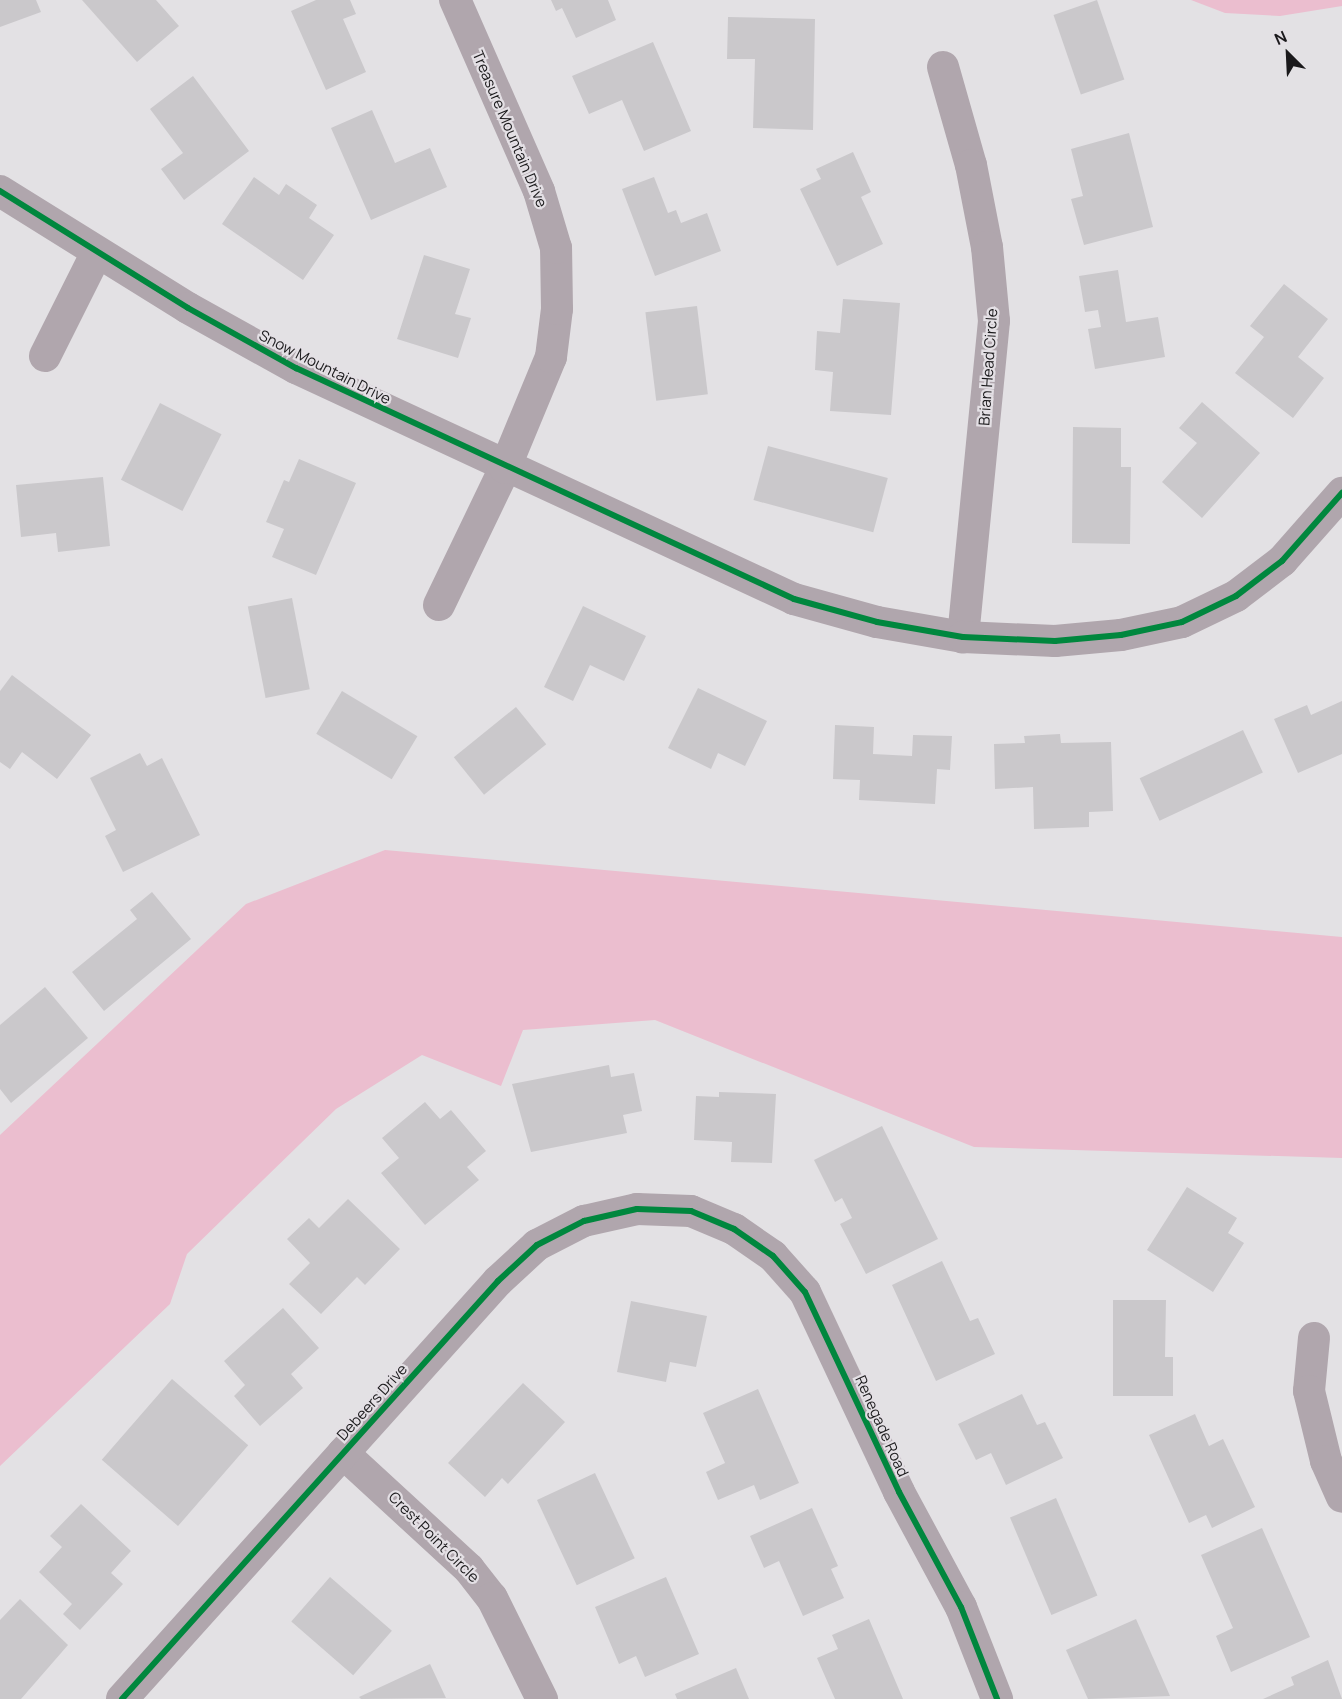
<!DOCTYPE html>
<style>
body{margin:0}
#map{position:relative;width:1342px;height:1699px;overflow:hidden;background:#e3e1e4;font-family:Manrope,sans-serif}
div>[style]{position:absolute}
.green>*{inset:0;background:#ebbecf}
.building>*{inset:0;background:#cac8cb;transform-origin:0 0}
.minor>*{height:32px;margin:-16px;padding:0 16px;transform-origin:16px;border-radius:16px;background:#b0a6ad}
.cycleway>*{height:6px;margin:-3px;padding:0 3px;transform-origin:3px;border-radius:3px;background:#00873e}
span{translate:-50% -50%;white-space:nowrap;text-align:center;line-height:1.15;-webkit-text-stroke:4.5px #e4e0e5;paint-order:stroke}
.street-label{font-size:15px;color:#1a191b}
.north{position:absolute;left:1258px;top:24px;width:60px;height:60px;-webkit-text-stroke:4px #e4e0e5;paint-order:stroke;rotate:336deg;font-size:16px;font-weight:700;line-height:24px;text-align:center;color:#1a191b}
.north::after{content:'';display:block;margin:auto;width:21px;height:27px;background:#1a191b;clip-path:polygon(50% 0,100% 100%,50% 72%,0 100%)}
</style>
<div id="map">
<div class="green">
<i style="clip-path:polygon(1191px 0,1342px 0,1342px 6px,1280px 16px,1225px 13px)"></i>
<i style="clip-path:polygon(385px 850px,1342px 937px,1342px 1158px,974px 1147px,655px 1020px,523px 1030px,501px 1086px,422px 1055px,336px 1109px,187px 1254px,170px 1304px,0 1466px,0 1135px,246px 904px)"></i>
</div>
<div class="building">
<i style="clip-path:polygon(0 0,36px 0,41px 12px,0 27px)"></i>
<i style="clip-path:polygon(82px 0,156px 0,179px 26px,137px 62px)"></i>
<i style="clip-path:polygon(316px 0,350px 0,356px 14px,343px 19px,366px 72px,326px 90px,291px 11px)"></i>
<i style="clip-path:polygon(551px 0,608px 0,616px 20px,576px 38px,562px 8px,556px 11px)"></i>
<i style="left:1097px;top:0;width:84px;height:46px;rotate:71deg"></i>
<i style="clip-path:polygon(728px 17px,815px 19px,813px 130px,753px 128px,755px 59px,727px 59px)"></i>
<i style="clip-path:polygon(653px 42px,691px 131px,644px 151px,622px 100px,589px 114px,572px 76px)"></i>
<i style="clip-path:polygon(193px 76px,249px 151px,184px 200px,161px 169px,183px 153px,150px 109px)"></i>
<i style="clip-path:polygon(372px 110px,395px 163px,430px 148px,447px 187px,371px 220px,331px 128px)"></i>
<i style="clip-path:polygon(1129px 133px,1153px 227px,1084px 245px,1071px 199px,1083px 196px,1071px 149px)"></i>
<i style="clip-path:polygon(853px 152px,871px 192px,861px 197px,883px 244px,837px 266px,800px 189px,821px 179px,816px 169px)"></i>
<i style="clip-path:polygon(254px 177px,279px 195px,286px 184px,317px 205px,309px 218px,334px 235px,303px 280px,222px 224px)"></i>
<i style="clip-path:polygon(654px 177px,668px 213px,676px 210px,681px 223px,707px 213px,721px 251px,655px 276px,622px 189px)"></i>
<i style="clip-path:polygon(424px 255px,470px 269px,455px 314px,471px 318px,458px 358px,397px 339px)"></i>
<i style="clip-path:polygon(1118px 270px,1126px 322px,1158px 317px,1165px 357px,1095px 369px,1088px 329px,1101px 327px,1098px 310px,1085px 312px,1079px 276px)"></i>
<i style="clip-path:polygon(1284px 284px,1328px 319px,1298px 357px,1324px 378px,1293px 418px,1235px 373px,1264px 337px,1250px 326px)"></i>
<i style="clip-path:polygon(843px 299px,900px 303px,891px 415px,830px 411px,833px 372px,815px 370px,817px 331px,840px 333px)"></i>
<i style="left:697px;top:306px;width:89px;height:52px;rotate:83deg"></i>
<i style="clip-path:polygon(1202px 402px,1260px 453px,1202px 518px,1162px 482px,1197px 443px,1179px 428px)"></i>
<i style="left:160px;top:403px;width:69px;height:86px;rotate:27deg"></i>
<i style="clip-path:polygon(1073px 427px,1121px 428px,1121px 467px,1131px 467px,1130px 544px,1072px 543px)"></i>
<i style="left:768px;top:446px;width:124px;height:56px;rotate:15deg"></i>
<i style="clip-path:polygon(299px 459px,356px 483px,316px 575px,272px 557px,284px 529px,266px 522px,284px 480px,289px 482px)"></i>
<i style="clip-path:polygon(103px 477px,110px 546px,58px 552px,56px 533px,21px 537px,16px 485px)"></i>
<i style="left:292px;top:598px;width:93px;height:45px;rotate:79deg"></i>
<i style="clip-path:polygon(583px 606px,646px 636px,624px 681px,590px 665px,573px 701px,544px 687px)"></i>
<i style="clip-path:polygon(12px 675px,91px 735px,57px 779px,22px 752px,10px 769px,0 762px,0 691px)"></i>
<i style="clip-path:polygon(698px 688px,767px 721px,745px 766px,718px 753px,711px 769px,668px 748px)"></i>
<i style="left:342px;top:691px;width:88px;height:50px;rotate:31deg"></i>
<i style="clip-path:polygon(1342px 701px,1342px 754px,1298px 773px,1274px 719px,1307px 705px,1311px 715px)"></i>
<i style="left:516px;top:707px;width:48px;height:80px;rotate:51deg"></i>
<i style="clip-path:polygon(835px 725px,874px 727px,873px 754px,912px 756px,913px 735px,952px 736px,950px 770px,937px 769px,935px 804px,859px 800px,860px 780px,833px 779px)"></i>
<i style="left:1243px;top:730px;width:47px;height:114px;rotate:65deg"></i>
<i style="clip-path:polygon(1060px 734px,1061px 743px,1111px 742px,1113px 811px,1089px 812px,1089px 827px,1034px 829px,1033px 787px,995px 789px,994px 744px,1025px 743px,1024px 736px)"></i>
<i style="clip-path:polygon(140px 753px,147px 766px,162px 758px,200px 835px,123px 872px,105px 836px,116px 830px,90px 778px)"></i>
<i style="clip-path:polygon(152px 892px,191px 939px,104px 1011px,72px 972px,137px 919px,130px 910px)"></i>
<i style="clip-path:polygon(45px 987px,88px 1038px,11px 1103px,0 1089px,0 1025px)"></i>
<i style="clip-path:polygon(609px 1065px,611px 1077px,634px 1073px,642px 1111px,623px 1115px,627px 1133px,531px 1152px,512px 1084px)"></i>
<i style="clip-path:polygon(719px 1092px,776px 1094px,772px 1163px,731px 1162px,732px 1142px,694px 1140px,696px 1096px,719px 1097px)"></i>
<i style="clip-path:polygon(425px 1102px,440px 1119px,451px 1110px,486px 1151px,467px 1167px,479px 1180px,425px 1225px,381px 1173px,399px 1158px,382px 1138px)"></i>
<i style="clip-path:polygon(882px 1126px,938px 1239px,866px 1274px,840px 1224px,852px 1218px,842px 1198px,835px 1202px,814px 1160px)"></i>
<i style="clip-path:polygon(1187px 1187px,1237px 1218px,1228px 1233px,1244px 1243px,1213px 1292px,1147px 1250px)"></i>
<i style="clip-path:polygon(348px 1199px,400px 1249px,365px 1285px,357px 1277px,321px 1314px,289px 1284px,310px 1263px,287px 1239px,309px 1218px,319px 1228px)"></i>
<i style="clip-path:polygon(942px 1261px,970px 1321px,978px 1318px,995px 1354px,936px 1381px,892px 1285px)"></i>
<i style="clip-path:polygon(1113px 1300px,1166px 1300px,1165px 1357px,1173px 1357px,1173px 1396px,1113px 1396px)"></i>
<i style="clip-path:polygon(631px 1301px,707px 1316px,696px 1367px,670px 1362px,666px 1382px,617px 1372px)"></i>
<i style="clip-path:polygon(283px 1308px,319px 1348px,291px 1374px,303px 1388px,260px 1426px,234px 1396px,245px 1385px,224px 1361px)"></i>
<i style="left:172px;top:1379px;width:101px;height:107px;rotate:41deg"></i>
<i style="clip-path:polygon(523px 1383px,565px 1422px,508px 1484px,502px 1478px,485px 1497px,448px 1463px)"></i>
<i style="clip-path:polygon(758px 1389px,799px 1483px,760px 1500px,754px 1485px,718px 1500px,706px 1472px,725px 1463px,703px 1413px)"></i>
<i style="clip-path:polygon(1022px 1394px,1037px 1425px,1045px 1422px,1063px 1458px,1006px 1485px,991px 1453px,976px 1460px,958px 1424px)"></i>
<i style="clip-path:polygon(1195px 1414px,1209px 1446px,1223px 1439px,1255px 1507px,1212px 1528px,1206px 1515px,1189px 1523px,1149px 1435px)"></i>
<i style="left:595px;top:1473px;width:94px;height:64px;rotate:65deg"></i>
<i style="left:1056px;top:1498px;width:106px;height:50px;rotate:67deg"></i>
<i style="clip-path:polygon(81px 1504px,131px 1551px,111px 1573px,123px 1584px,80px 1630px,63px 1614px,72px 1604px,39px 1572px,62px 1547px,50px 1536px)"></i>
<i style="clip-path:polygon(812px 1508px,838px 1566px,831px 1569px,844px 1598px,803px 1616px,779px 1561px,764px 1568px,750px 1536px)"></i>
<i style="clip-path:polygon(1262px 1528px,1310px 1637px,1231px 1672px,1216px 1636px,1233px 1628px,1201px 1555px)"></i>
<i style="left:330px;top:1577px;width:82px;height:59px;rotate:41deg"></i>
<i style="clip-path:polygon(666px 1577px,699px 1654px,645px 1677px,636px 1656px,619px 1664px,595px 1607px)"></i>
<i style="clip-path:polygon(20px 1599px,68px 1645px,21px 1699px,0 1699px,0 1620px)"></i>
<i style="clip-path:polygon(869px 1619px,903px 1699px,835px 1699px,817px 1658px,838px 1649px,832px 1635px)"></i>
<i style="clip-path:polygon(1136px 1619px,1170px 1696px,1088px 1699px,1066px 1650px)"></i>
<i style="clip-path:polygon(1328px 1660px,1342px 1699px,1263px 1699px,1294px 1685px,1291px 1677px)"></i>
<i style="clip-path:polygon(430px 1664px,446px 1698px,361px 1699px,359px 1697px)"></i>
<i style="clip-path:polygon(736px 1668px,749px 1699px,677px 1699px,675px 1694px)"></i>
</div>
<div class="minor">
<i style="left:943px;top:67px;width:102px;rotate:74.1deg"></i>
<i style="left:971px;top:165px;width:84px;rotate:79deg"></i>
<i style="left:987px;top:247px;width:74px;rotate:84.6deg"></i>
<i style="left:994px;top:321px;width:318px;rotate:95.6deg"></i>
<i style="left:0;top:191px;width:221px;rotate:31.9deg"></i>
<i style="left:188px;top:308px;width:124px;rotate:29.1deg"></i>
<i style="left:296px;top:368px;width:549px;rotate:24.88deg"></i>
<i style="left:794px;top:599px;width:86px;rotate:15.5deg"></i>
<i style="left:877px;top:622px;width:87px;rotate:9.9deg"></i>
<i style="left:963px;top:637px;width:92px;rotate:2.5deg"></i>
<i style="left:1055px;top:641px;width:66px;rotate:-5.2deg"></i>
<i style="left:1121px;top:635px;width:62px;rotate:-12deg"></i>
<i style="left:1182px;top:622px;width:60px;rotate:-25.7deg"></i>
<i style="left:1236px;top:596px;width:58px;rotate:-37.3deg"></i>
<i style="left:1282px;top:561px;width:91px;rotate:-48.6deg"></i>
<i style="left:45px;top:356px;width:116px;rotate:-63.4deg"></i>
<i style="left:439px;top:605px;width:152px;rotate:-64.3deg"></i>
<i style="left:505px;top:468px;width:120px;rotate:-67.5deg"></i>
<i style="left:551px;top:357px;width:48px;rotate:-82.9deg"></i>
<i style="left:557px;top:309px;width:61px;rotate:-90.9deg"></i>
<i style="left:556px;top:248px;width:59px;rotate:-106.6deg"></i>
<i style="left:539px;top:191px;width:209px;rotate:-113.7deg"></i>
<i style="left:1314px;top:1338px;width:53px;rotate:95.4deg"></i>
<i style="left:1309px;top:1391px;width:72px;rotate:76.3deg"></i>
<i style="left:1326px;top:1461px;width:39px;rotate:66deg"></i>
<i style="left:343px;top:1453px;width:171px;rotate:42.6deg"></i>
<i style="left:469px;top:1569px;width:37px;rotate:52deg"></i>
<i style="left:492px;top:1598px;width:113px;rotate:63.7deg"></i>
<i style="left:122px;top:1699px;width:562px;rotate:-48.03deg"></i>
<i style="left:498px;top:1281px;width:53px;rotate:-42.7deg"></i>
<i style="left:537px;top:1245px;width:53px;rotate:-27.1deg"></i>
<i style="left:584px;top:1221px;width:54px;rotate:-12.8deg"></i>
<i style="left:637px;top:1209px;width:54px;rotate:2.1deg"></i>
<i style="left:691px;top:1211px;width:47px;rotate:22.7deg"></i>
<i style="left:734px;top:1229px;width:47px;rotate:34.7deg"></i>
<i style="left:773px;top:1256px;width:48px;rotate:48.4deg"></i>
<i style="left:805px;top:1292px;width:221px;rotate:64.8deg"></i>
<i style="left:899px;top:1492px;width:131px;rotate:61.7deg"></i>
<i style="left:961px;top:1607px;width:99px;rotate:68.6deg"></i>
</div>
<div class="cycleway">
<i style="left:0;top:191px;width:221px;rotate:31.9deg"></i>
<i style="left:188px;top:308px;width:124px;rotate:29.1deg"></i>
<i style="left:296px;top:368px;width:549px;rotate:24.88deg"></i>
<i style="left:794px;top:599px;width:86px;rotate:15.5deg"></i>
<i style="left:877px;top:622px;width:87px;rotate:9.9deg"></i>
<i style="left:963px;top:637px;width:92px;rotate:2.5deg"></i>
<i style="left:1055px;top:641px;width:66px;rotate:-5.2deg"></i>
<i style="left:1121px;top:635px;width:62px;rotate:-12deg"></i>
<i style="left:1182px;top:622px;width:60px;rotate:-25.7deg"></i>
<i style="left:1236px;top:596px;width:58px;rotate:-37.3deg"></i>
<i style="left:1282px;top:561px;width:91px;rotate:-48.6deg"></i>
<i style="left:122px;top:1699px;width:562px;rotate:-48.03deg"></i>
<i style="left:498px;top:1281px;width:53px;rotate:-42.7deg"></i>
<i style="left:537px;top:1245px;width:53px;rotate:-27.1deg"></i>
<i style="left:584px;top:1221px;width:54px;rotate:-12.8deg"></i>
<i style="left:637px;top:1209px;width:54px;rotate:2.1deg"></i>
<i style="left:691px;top:1211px;width:47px;rotate:22.7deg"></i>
<i style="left:734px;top:1229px;width:47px;rotate:34.7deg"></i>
<i style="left:773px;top:1256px;width:48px;rotate:48.4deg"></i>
<i style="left:805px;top:1292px;width:221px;rotate:64.8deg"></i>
<i style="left:899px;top:1492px;width:131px;rotate:61.7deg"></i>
<i style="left:961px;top:1607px;width:99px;rotate:68.6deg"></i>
</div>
<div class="street-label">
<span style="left:510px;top:129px;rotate:67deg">Treasure Mountain Drive</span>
<span style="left:325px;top:367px;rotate:27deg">Snow Mountain Drive</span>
<span style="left:988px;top:367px;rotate:-86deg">Brian Head Circle</span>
<span style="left:372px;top:1402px;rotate:-48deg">Debeers Drive</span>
<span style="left:882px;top:1426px;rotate:66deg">Renegade Road</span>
<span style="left:434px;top:1537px;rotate:45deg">Crest Point Circle</span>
</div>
<div class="north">N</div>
</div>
